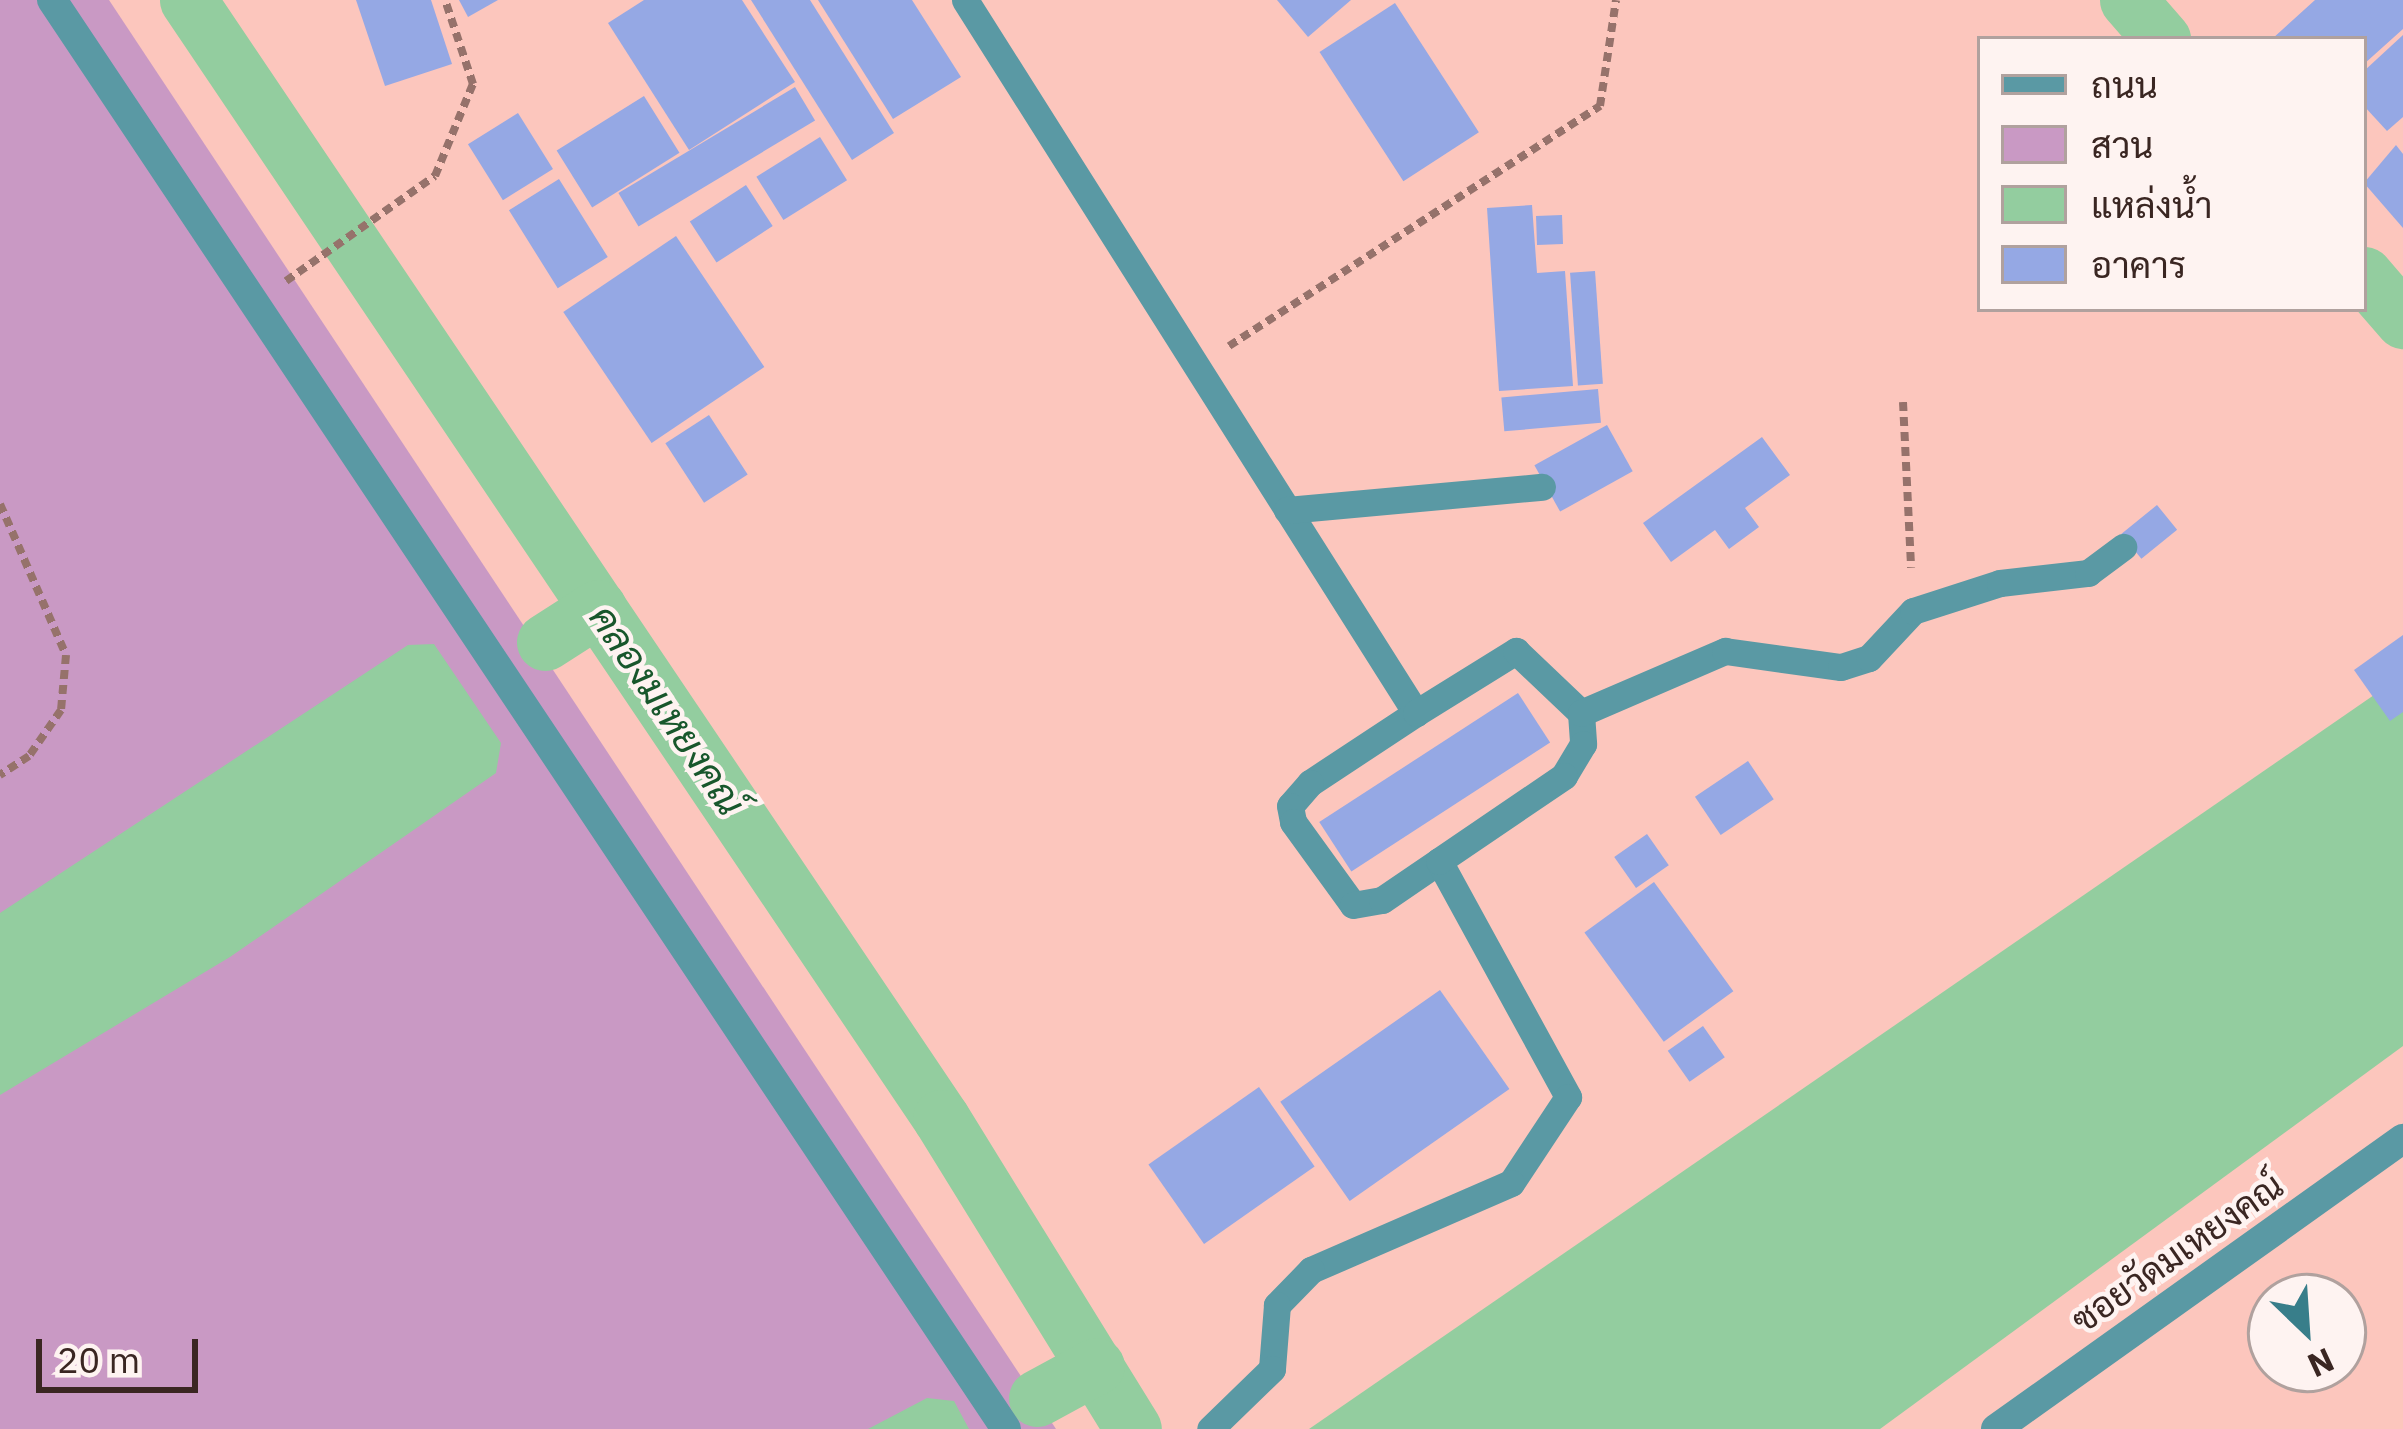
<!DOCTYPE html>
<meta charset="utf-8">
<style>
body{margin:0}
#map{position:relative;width:2403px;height:1429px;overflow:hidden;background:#fcc6bd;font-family:"IBM Plex Sans",Sarabun,sans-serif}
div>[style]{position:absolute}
.green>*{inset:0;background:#c999c4}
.water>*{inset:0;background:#93cd9f}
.canal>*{height:57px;margin:-28.5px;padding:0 28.5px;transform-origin:28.5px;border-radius:28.5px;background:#93cd9f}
.building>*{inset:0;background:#95a8e4;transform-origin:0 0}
.path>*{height:8px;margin-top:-4px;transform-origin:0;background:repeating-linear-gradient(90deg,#96726b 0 9px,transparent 0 15px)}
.service>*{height:27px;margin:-13.5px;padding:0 13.5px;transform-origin:13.5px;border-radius:13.5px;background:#5a99a4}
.minor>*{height:30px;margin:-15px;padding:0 15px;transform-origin:15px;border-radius:15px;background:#5a99a4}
span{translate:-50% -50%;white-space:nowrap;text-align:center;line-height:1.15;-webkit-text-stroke:9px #fef3f1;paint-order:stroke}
.street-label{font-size:36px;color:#3a2622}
.water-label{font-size:39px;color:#18572c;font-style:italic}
.legend{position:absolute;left:1977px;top:36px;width:390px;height:276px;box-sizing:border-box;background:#fef3f1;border:3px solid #b0a19e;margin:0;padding:15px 21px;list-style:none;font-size:36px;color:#3a2622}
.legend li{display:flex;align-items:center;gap:24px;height:60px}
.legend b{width:60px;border:3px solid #b0a19e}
.north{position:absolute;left:2247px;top:1273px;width:120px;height:120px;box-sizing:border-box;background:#fef3f1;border:3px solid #b0a19e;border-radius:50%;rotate:155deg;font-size:33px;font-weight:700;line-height:48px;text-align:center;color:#3a2622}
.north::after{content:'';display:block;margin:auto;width:42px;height:54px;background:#387e8a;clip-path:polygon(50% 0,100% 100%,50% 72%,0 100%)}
.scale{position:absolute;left:36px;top:1339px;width:162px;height:54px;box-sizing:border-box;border:6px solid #3a2622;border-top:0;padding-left:15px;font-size:36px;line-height:42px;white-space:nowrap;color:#3a2622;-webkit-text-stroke:9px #fef3f1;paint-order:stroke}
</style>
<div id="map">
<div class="green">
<i style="clip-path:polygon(0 0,109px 0,1056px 1429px,0 1429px)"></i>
</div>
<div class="water">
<i style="clip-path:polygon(434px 644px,501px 743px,496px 773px,230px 957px,0 1095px,0 913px,408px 645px)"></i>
<i style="clip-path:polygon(2403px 675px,2403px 1046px,1880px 1429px,1309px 1429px)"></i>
<i style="clip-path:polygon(927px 1398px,954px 1401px,969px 1429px,868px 1429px)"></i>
</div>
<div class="canal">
<i style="left:188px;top:0;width:1348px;rotate:56.04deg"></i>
<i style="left:941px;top:1118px;width:365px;rotate:58.3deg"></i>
<i style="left:2128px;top:0;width:52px;rotate:48.9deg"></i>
<i style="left:2364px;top:275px;width:60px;rotate:49.1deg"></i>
<i style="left:545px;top:642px;width:63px;rotate:-32.7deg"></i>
<i style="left:1037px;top:1398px;width:67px;rotate:-28.5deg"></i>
</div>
<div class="building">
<i style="clip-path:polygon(356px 0,431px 0,452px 64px,385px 86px)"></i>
<i style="clip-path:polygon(459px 0,498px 0,468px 17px)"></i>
<i style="clip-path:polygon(644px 0,742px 0,795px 82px,689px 150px,608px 23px)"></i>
<i style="clip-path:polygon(751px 0,810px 0,894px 133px,852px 160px)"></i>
<i style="clip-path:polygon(818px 0,912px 0,961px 77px,893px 119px)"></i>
<i style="clip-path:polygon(1277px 0,1351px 0,1308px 37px)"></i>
<i style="clip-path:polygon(2315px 0,2403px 0,2403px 29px,2364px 64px,2364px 39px,2272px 39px)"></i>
<i style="left:1395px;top:3px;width:154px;height:90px;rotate:57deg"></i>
<i style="clip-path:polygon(2403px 35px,2403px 117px,2387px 131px,2364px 106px,2364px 71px)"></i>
<i style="left:795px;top:87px;width:39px;height:206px;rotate:59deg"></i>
<i style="left:644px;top:96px;width:67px;height:103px;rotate:58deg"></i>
<i style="left:518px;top:113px;width:66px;height:59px;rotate:58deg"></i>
<i style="left:820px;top:137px;width:51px;height:75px;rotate:58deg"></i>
<i style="clip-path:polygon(2396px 145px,2403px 154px,2403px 228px,2364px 183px)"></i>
<i style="left:559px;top:179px;width:92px;height:59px;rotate:58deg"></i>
<i style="left:746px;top:185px;width:49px;height:67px;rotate:57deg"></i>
<i style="clip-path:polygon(1532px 205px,1537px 273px,1565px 271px,1573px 386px,1499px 391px,1487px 208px)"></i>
<i style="left:1562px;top:215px;width:29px;height:26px;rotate:88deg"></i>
<i style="left:676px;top:236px;width:158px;height:136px;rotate:56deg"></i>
<i style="left:1595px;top:271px;width:113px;height:25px;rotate:86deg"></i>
<i style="left:1598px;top:389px;width:34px;height:97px;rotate:85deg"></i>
<i style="left:709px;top:415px;width:71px;height:52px;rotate:57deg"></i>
<i style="left:1607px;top:425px;width:53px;height:83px;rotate:61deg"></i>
<i style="clip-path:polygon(1762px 437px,1790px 475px,1745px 508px,1759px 527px,1729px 549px,1715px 530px,1671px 562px,1643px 523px)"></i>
<i style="left:2157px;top:505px;width:32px;height:46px;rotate:51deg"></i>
<i style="clip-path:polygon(2403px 635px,2403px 712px,2390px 721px,2354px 670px)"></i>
<i style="left:1518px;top:693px;width:59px;height:237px;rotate:57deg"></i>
<i style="left:1748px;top:761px;width:46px;height:64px;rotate:56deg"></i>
<i style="left:1647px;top:834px;width:38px;height:40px;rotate:55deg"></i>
<i style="left:1654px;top:882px;width:135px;height:86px;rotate:54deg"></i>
<i style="left:1440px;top:990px;width:121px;height:195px;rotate:55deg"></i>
<i style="left:1703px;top:1026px;width:38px;height:43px;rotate:55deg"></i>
<i style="left:1259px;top:1087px;width:97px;height:135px;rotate:55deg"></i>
</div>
<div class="path">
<i style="left:286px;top:281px;width:182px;rotate:-35.2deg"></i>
<i style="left:435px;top:176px;width:100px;rotate:-67.6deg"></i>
<i style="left:473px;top:84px;width:89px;rotate:-108.4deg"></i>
<i style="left:1229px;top:346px;width:442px;rotate:-32.9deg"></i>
<i style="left:1600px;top:106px;width:107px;rotate:-81.4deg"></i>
<i style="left:1903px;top:402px;width:166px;rotate:87.2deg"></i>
<i style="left:0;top:504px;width:165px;rotate:66.4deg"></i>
<i style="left:66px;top:655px;width:55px;rotate:95.2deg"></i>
<i style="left:61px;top:710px;width:56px;rotate:124.8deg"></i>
<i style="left:29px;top:756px;width:35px;rotate:147deg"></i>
</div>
<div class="service">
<i style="left:965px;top:0;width:844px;rotate:57.69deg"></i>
<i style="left:1416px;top:713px;width:127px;rotate:146.6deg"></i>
<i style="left:1310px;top:783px;width:30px;rotate:131deg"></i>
<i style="left:1290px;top:806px;width:16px;rotate:79deg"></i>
<i style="left:1293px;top:822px;width:102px;rotate:54.1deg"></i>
<i style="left:1353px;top:905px;width:29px;rotate:-10deg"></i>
<i style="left:1382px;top:900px;width:69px;rotate:-34.4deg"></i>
<i style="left:1439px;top:861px;width:269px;rotate:61.3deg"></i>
<i style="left:1568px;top:1097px;width:103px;rotate:123.5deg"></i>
<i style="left:1511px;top:1183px;width:218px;rotate:156.5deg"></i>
<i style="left:1311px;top:1270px;width:49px;rotate:134.2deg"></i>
<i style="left:1277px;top:1305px;width:64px;rotate:94.5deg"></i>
<i style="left:1272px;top:1369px;width:86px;rotate:135.9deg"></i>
<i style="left:1287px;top:510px;width:256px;rotate:-5.2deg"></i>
<i style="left:1416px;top:713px;width:118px;rotate:-31.8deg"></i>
<i style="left:1516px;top:651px;width:90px;rotate:43.6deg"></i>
<i style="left:1581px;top:713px;width:31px;rotate:86deg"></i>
<i style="left:1583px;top:744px;width:37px;rotate:121deg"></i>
<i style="left:1564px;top:776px;width:151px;rotate:145.8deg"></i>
<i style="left:1581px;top:713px;width:157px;rotate:-23.3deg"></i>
<i style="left:1725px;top:651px;width:117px;rotate:7.9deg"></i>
<i style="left:1841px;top:667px;width:29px;rotate:-18deg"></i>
<i style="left:1869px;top:658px;width:64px;rotate:-46.9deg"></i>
<i style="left:1913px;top:611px;width:91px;rotate:-17.8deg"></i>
<i style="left:2000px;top:583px;width:89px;rotate:-6.5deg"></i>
<i style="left:2088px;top:573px;width:44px;rotate:-36.6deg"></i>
</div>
<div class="minor">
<i style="left:52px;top:0;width:1718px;rotate:56.27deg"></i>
<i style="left:1996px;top:1429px;width:500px;rotate:-35.5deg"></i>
</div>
<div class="street-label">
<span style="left:2177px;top:1252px;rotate:-35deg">ซอยวัดมเหยงคณ์</span>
</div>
<div class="water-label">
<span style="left:667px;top:710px;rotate:56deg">คลองมเหยงคณ์</span>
</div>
<ul class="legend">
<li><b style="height:15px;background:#5a99a4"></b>ถนน</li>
<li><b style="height:33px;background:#c999c4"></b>สวน</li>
<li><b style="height:33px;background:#93cd9f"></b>แหล่งน้ำ</li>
<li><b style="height:33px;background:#95a8e4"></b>อาคาร</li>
</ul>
<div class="north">N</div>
<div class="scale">20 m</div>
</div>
